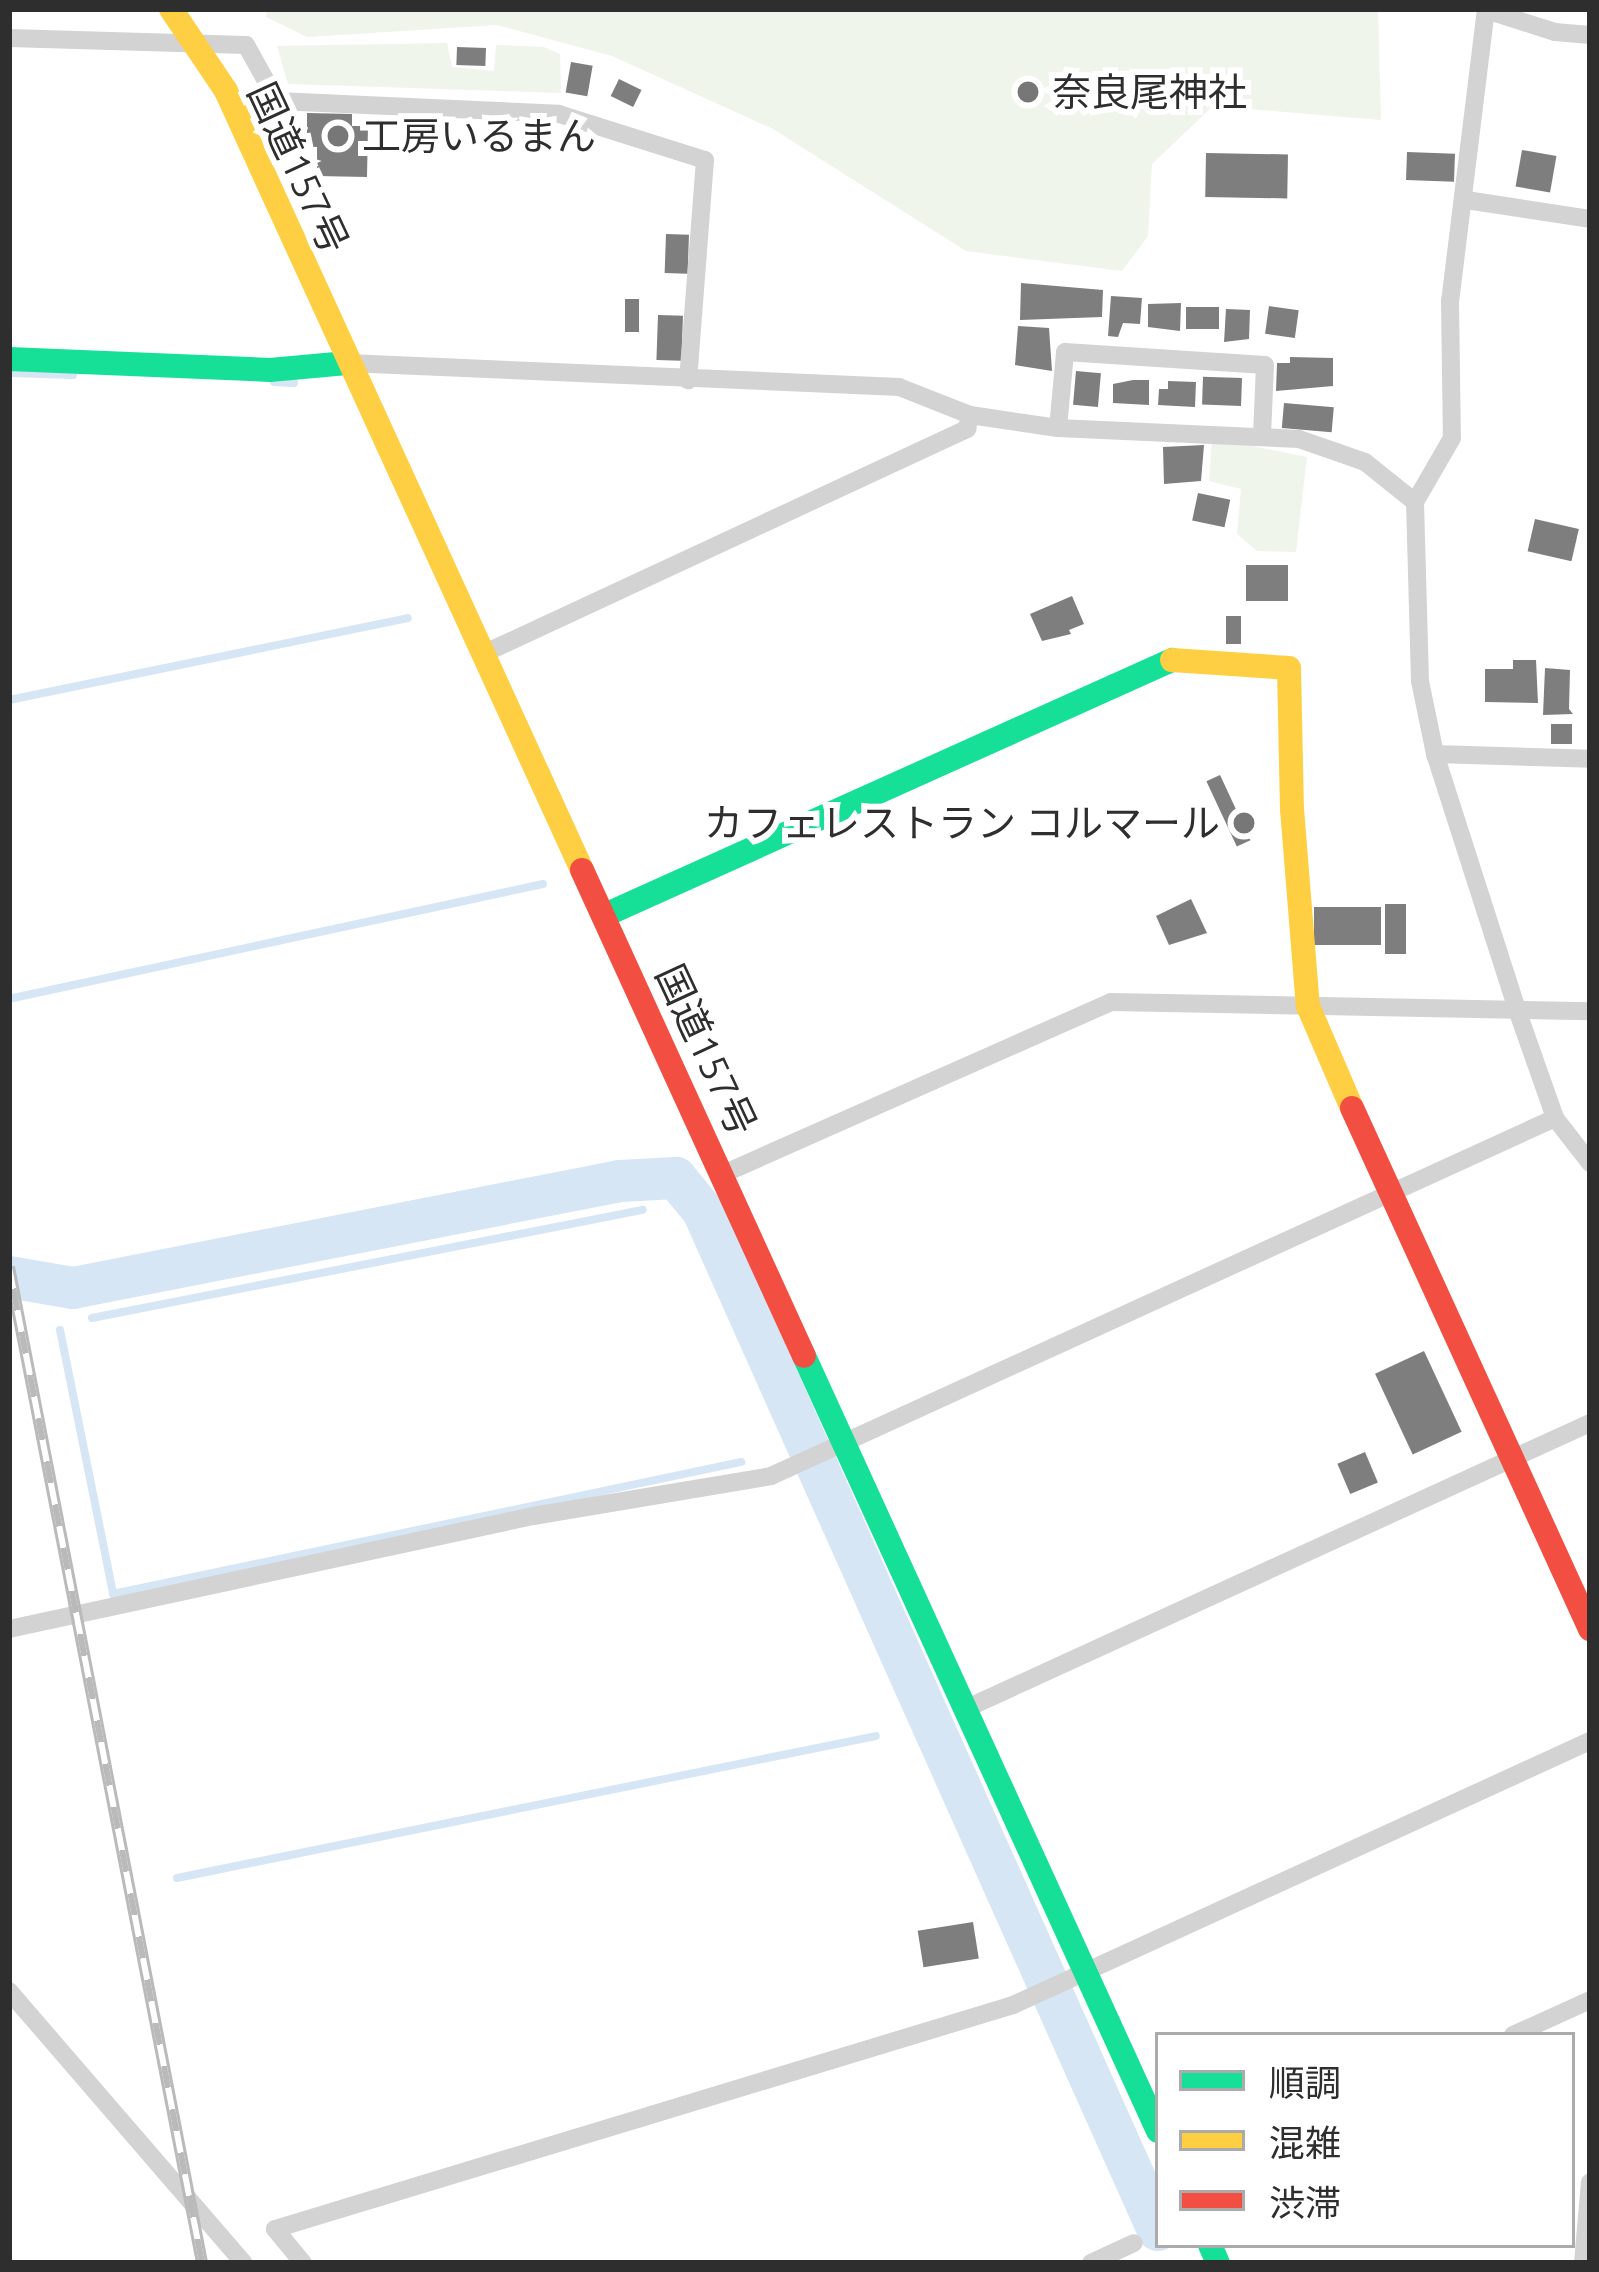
<!DOCTYPE html>
<meta charset="utf-8">
<style>
body{margin:0}
#map{position:relative;width:1599px;height:2272px;overflow:hidden;background:#fff;font-family:Ubuntu,"Noto Sans JP",sans-serif}
div>[style]{position:absolute}
.green>*{inset:0;background:#f0f5eb}
.stream>*{height:8px;margin:-4px;padding:0 4px;transform-origin:4px;border-radius:4px;background:#d6e6f4}
.river>*{height:42px;margin:-21px;padding:0 21px;transform-origin:21px;border-radius:21px;background:#d6e6f4}
.building>*{inset:0;background:#7e7e7e;transform-origin:0 0}
.street>*{height:18px;margin:-9px;padding:0 9px;transform-origin:9px;border-radius:9px;background:#d3d3d3}
.fast>*{height:24px;margin:-12px;padding:0 12px;transform-origin:12px;border-radius:12px;background:#16e098}
.slow>*{height:24px;margin:-12px;padding:0 12px;transform-origin:12px;border-radius:12px;background:#ffcf43}
.jam>*{height:24px;margin:-12px;padding:0 12px;transform-origin:12px;border-radius:12px;background:#f24e42}
.rail>*{height:12px;margin-top:-6px;transform-origin:0;background:repeating-linear-gradient(90deg,#fff 0 22px,#bababa 0 44px);box-sizing:border-box;border-block:3px solid #bababa}
.dots>*{width:33px;height:33px;translate:-50% -50%;box-sizing:border-box;border:6px solid #fff;border-radius:50%}
span{translate:-50% -50%;white-space:nowrap;text-align:center;line-height:1.15;-webkit-text-stroke:12px #fff;paint-order:stroke}
.poi-label{font-size:39px;color:#2e2e2e}
.left{translate:0 -50%;text-align:left}
.right{translate:-100% -50%;text-align:right}
.street-label{font-size:39px;color:#2e2e2e}
.frame{position:absolute;inset:0;border:12px solid #2e2e2e;pointer-events:none}
.legend{position:absolute;left:1155px;top:2032px;width:420px;height:216px;box-sizing:border-box;background:#fff;border:3px solid #ababab;margin:0;padding:15px 21px;list-style:none;font-size:36px;color:#2e2e2e}
.legend li{display:flex;align-items:center;gap:24px;height:60px}
.legend b{width:60px;border:3px solid #ababab}
</style>
<div id="map">
<div class="green">
<i style="clip-path:polygon(267px 9px,1378px 9px,1381px 120px,1213px 106px,1152px 164px,1148px 236px,1122px 271px,966px 251px,773px 129px,612px 56px,497px 25px,307px 37px,266px 17px)"></i>
<i style="clip-path:polygon(447px 43px,452px 67px,494px 71px,496px 45px,544px 47px,560px 54px,561px 93px,288px 84px,277px 46px)"></i>
<i style="clip-path:polygon(1212px 438px,1307px 457px,1296px 552px,1257px 551px,1237px 534px,1241px 489px,1209px 481px)"></i>
</div>
<div class="stream">
<i style="left:9px;top:373px;width:64px;rotate:1.8deg"></i>
<i style="left:274px;top:382px;width:20px;rotate:3deg"></i>
<i style="left:9px;top:700px;width:407px;rotate:-11.6deg"></i>
<i style="left:13px;top:998px;width:542px;rotate:-12.14deg"></i>
<i style="left:92px;top:1318px;width:561px;rotate:-11.11deg"></i>
<i style="left:60px;top:1330px;width:269px;rotate:78.6deg"></i>
<i style="left:113px;top:1594px;width:642px;rotate:-11.87deg"></i>
<i style="left:177px;top:1878px;width:713px;rotate:-11.48deg"></i>
</div>
<div class="river">
<i style="left:9px;top:1277px;width:65px;rotate:9.8deg"></i>
<i style="left:73px;top:1288px;width:557px;rotate:-11.07deg"></i>
<i style="left:620px;top:1181px;width:56px;rotate:-3.1deg"></i>
<i style="left:676px;top:1178px;width:43px;rotate:50.7deg"></i>
<i style="left:703px;top:1211px;width:1116px;rotate:65.94deg"></i>
</div>
<div class="building">
<i style="left:457px;top:47px;width:29px;height:18px;rotate:2deg"></i>
<i style="left:571px;top:62px;width:22px;height:31px;rotate:10deg"></i>
<i style="left:619px;top:79px;width:25px;height:19px;rotate:26deg"></i>
<i style="clip-path:polygon(307px 113px,352px 114px,352px 126px,368px 126px,367px 177px,317px 176px,317px 147px,307px 147px)"></i>
<i style="left:1522px;top:150px;width:35px;height:37px;rotate:10deg"></i>
<i style="left:1407px;top:152px;width:48px;height:28px;rotate:2deg"></i>
<i style="left:1206px;top:153px;width:82px;height:44px;rotate:1deg"></i>
<i style="left:666px;top:234px;width:23px;height:39px;rotate:2deg"></i>
<i style="clip-path:polygon(1021px 283px,1103px 290px,1102px 317px,1020px 320px)"></i>
<i style="clip-path:polygon(1111px 296px,1142px 298px,1140px 324px,1123px 323px,1118px 337px,1108px 336px)"></i>
<i style="left:625px;top:299px;width:14px;height:33px"></i>
<i style="clip-path:polygon(1181px 303px,1180px 331px,1148px 327px,1148px 304px)"></i>
<i style="left:1269px;top:306px;width:30px;height:28px;rotate:8deg"></i>
<i style="left:1186px;top:307px;width:33px;height:22px"></i>
<i style="clip-path:polygon(1226px 309px,1250px 310px,1249px 339px,1224px 342px)"></i>
<i style="left:658px;top:315px;width:25px;height:45px;rotate:2deg"></i>
<i style="clip-path:polygon(1018px 326px,1049px 328px,1052px 371px,1015px 365px)"></i>
<i style="clip-path:polygon(1290px 357px,1333px 358px,1333px 386px,1276px 391px,1277px 363px,1290px 363px)"></i>
<i style="left:1076px;top:371px;width:25px;height:34px;rotate:5deg"></i>
<i style="left:1242px;top:378px;width:28px;height:39px;rotate:92deg"></i>
<i style="clip-path:polygon(1133px 380px,1149px 380px,1149px 405px,1113px 403px,1113px 384px)"></i>
<i style="clip-path:polygon(1168px 381px,1196px 382px,1195px 407px,1158px 405px,1159px 389px,1168px 389px)"></i>
<i style="left:1284px;top:403px;width:50px;height:25px;rotate:5deg"></i>
<i style="clip-path:polygon(1204px 445px,1201px 481px,1164px 484px,1163px 447px)"></i>
<i style="left:1198px;top:493px;width:33px;height:28px;rotate:12deg"></i>
<i style="left:1535px;top:519px;width:45px;height:33px;rotate:13deg"></i>
<i style="left:1246px;top:565px;width:42px;height:36px"></i>
<i style="clip-path:polygon(1072px 596px,1084px 624px,1069px 630px,1071px 634px,1042px 641px,1030px 614px)"></i>
<i style="left:1226px;top:616px;width:15px;height:28px"></i>
<i style="clip-path:polygon(1513px 660px,1536px 660px,1538px 703px,1485px 702px,1485px 669px,1513px 669px)"></i>
<i style="clip-path:polygon(1545px 668px,1570px 670px,1569px 709px,1573px 714px,1543px 715px)"></i>
<i style="left:1551px;top:724px;width:21px;height:20px"></i>
<i style="left:1220px;top:775px;width:72px;height:15px;rotate:65deg"></i>
<i style="clip-path:polygon(1191px 899px,1207px 933px,1169px 945px,1156px 916px)"></i>
<i style="left:1385px;top:904px;width:21px;height:50px"></i>
<i style="left:1314px;top:907px;width:67px;height:38px"></i>
<i style="left:1424px;top:1351px;width:89px;height:54px;rotate:65deg"></i>
<i style="left:1365px;top:1452px;width:33px;height:30px;rotate:67deg"></i>
<i style="left:973px;top:1922px;width:37px;height:56px;rotate:81deg"></i>
</div>
<div class="street">
<i style="left:1486px;top:9px;width:294px;rotate:97deg"></i>
<i style="left:1450px;top:301px;width:137px;rotate:89.2deg"></i>
<i style="left:1452px;top:438px;width:74px;rotate:120deg"></i>
<i style="left:1415px;top:502px;width:179px;rotate:88.4deg"></i>
<i style="left:1420px;top:681px;width:75px;rotate:78.4deg"></i>
<i style="left:1435px;top:754px;width:266px;rotate:72.2deg"></i>
<i style="left:1516px;top:1007px;width:118px;rotate:70.6deg"></i>
<i style="left:1555px;top:1118px;width:57px;rotate:52.1deg"></i>
<i style="left:1486px;top:10px;width:72px;rotate:17.7deg"></i>
<i style="left:1555px;top:32px;width:35px;rotate:5deg"></i>
<i style="left:9px;top:38px;width:237px;rotate:1.7deg"></i>
<i style="left:246px;top:45px;width:64px;rotate:61deg"></i>
<i style="left:277px;top:101px;width:282px;rotate:2.6deg"></i>
<i style="left:559px;top:114px;width:153px;rotate:17.5deg"></i>
<i style="left:705px;top:160px;width:221px;rotate:94.4deg"></i>
<i style="left:1466px;top:200px;width:125px;rotate:8.7deg"></i>
<i style="left:348px;top:363px;width:552px;rotate:2.49deg"></i>
<i style="left:899px;top:387px;width:76px;rotate:21.5deg"></i>
<i style="left:970px;top:415px;width:89px;rotate:8.4deg"></i>
<i style="left:1058px;top:428px;width:241px;rotate:2.6deg"></i>
<i style="left:1299px;top:439px;width:70px;rotate:19.2deg"></i>
<i style="left:1365px;top:462px;width:64px;rotate:38.7deg"></i>
<i style="left:1058px;top:428px;width:76px;rotate:-84.7deg"></i>
<i style="left:1065px;top:352px;width:200px;rotate:3.7deg"></i>
<i style="left:1265px;top:365px;width:71px;rotate:92.4deg"></i>
<i style="left:485px;top:653px;width:532px;rotate:-24.93deg"></i>
<i style="left:967px;top:429px;width:14px;rotate:-78deg"></i>
<i style="left:1435px;top:754px;width:155px;rotate:1.8deg"></i>
<i style="left:723px;top:1174px;width:424px;rotate:-23.9deg"></i>
<i style="left:1111px;top:1002px;width:479px;rotate:1.1deg"></i>
<i style="left:9px;top:1629px;width:536px;rotate:-12.17deg"></i>
<i style="left:533px;top:1516px;width:241px;rotate:-9.5deg"></i>
<i style="left:771px;top:1476px;width:862px;rotate:-24.54deg"></i>
<i style="left:965px;top:1709px;width:687px;rotate:-24.59deg"></i>
<i style="left:9px;top:1991px;width:359px;rotate:49.2deg"></i>
<i style="left:1513px;top:2035px;width:85px;rotate:-24.4deg"></i>
<i style="left:303px;top:2263px;width:44px;rotate:-129.5deg"></i>
<i style="left:275px;top:2229px;width:771px;rotate:-16.88deg"></i>
<i style="left:1013px;top:2005px;width:635px;rotate:-24.59deg"></i>
<i style="left:1091px;top:2263px;width:47px;rotate:-24.9deg"></i>
<i style="left:1583px;top:2263px;width:81px;rotate:-85.1deg"></i>
</div>
<div class="fast">
<i style="left:9px;top:359px;width:261px;rotate:2.4deg"></i>
<i style="left:270px;top:370px;width:77px;rotate:-5.2deg"></i>
<i style="left:605px;top:915px;width:622px;rotate:-24.22deg"></i>
<i style="left:804px;top:1356px;width:852px;rotate:65.45deg"></i>
<i style="left:1210px;top:2245px;width:20px;rotate:66deg"></i>
</div>
<div class="slow">
<i style="left:171px;top:9px;width:99px;rotate:56.1deg"></i>
<i style="left:226px;top:91px;width:856px;rotate:65.44deg"></i>
<i style="left:1172px;top:660px;width:117px;rotate:3.9deg"></i>
<i style="left:1289px;top:668px;width:141px;rotate:88.8deg"></i>
<i style="left:1292px;top:809px;width:198px;rotate:85.4deg"></i>
<i style="left:1308px;top:1006px;width:111px;rotate:66.7deg"></i>
</div>
<div class="jam">
<i style="left:582px;top:870px;width:534px;rotate:65.45deg"></i>
<i style="left:1352px;top:1108px;width:573px;rotate:65.45deg"></i>
</div>
<div class="rail">
<i style="left:9px;top:1267px;width:1015px;rotate:79.03deg"></i>
</div>
<div class="dots">
<i style="left:1028px;top:92px;background:#777"></i>
<i style="left:338px;top:136px;background:#777"></i>
<i style="left:1244px;top:823px;background:#777"></i>
</div>
<div class="poi-label">
<span class="left" style="left:1052px;top:92px">奈良尾神社</span>
<span class="left" style="left:362px;top:136px">工房いるまん</span>
<span class="right" style="left:1220px;top:823px">カフェレストラン コルマール</span>
</div>
<div class="street-label">
<span style="left:298px;top:168px;rotate:65deg">国道157号</span>
<span style="left:706px;top:1050px;rotate:65deg">国道157号</span>
</div>
<div class="frame"></div>
<ul class="legend">
<li><b style="height:15px;background:#16e098"></b>順調</li>
<li><b style="height:15px;background:#ffcf43"></b>混雑</li>
<li><b style="height:15px;background:#f24e42"></b>渋滞</li>
</ul>
</div>
